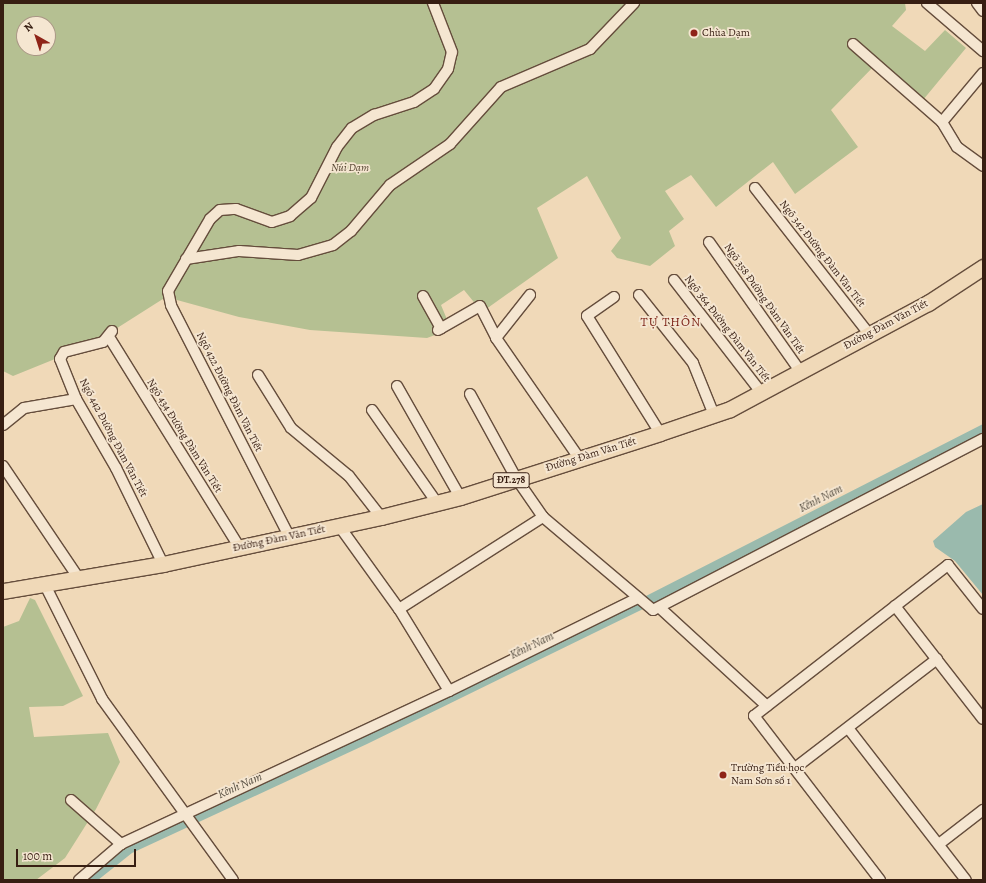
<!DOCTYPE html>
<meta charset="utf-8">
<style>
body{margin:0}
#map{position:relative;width:986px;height:883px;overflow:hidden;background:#f0d9b8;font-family:Alegreya,serif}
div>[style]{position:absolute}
.green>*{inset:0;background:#b5c092}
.water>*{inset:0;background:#9abaad}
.roads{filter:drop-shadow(1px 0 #654d3c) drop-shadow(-1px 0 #654d3c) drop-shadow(0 1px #654d3c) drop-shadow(0 -1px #654d3c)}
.street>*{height:10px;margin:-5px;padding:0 5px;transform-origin:5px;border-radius:5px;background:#f5e6d1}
.primary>*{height:15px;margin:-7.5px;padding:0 7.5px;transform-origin:7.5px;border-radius:7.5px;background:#f0d9b8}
.dots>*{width:11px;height:11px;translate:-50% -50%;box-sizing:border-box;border:2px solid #f5e6d1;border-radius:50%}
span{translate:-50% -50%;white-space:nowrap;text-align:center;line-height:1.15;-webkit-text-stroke:3.5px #f5e6d1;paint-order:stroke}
.shield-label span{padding:1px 3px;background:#f5e6d1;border:1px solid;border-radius:3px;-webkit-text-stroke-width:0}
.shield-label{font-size:10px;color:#371e12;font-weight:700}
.poi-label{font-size:11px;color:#371e12}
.left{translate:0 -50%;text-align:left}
.park-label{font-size:11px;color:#564632;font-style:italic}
.street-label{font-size:11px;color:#371e12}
.water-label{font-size:12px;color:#554d40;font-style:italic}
.quarter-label{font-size:13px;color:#7a1f14;letter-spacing:1px}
.frame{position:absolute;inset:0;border:4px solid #371e12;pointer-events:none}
.north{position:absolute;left:16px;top:16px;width:40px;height:40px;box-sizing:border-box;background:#f5e6d1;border:1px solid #a99685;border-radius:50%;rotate:321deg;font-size:11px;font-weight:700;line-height:16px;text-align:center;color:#371e12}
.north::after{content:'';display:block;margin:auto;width:14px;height:18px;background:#8f2418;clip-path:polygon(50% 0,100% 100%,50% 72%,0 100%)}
.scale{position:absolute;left:16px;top:849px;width:120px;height:18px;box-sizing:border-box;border:2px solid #371e12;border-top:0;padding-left:5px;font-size:12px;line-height:14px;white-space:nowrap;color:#371e12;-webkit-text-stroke:3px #f5e6d1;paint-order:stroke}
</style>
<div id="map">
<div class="green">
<i style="clip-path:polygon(evenodd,3px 3px,905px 3px,906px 10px,892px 26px,925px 51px,945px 30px,966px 48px,923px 100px,878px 62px,831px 110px,858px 147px,795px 194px,773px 162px,716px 207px,691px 175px,665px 191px,684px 219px,669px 231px,675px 246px,650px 266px,617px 258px,611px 251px,621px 238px,587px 176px,537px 208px,558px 258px,482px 312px,464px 290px,441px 305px,451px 329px,427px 338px,310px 330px,239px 317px,166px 297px,92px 344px,13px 376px,3px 371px,3px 3px,24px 24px,48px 24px,48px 48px,24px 48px,24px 24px)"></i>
<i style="clip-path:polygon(30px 598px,35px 600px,83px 696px,63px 706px,29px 707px,34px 737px,108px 733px,120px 762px,96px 809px,65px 858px,36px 880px,3px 880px,3px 627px,19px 621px)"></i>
</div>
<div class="water">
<i style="clip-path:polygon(983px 424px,983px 433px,725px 569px,367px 744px,132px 853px,98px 880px,87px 880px,115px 853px,135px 842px,368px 735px,550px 645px)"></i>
<i style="clip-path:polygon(983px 504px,983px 595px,955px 561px,935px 547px,933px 541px,966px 512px)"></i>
</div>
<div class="roads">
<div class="street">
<i style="left:927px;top:3px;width:74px;rotate:40.6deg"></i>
<i style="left:977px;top:3px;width:10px;rotate:53deg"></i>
<i style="left:853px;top:44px;width:118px;rotate:41.2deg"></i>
<i style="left:942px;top:122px;width:29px;rotate:59deg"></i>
<i style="left:957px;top:147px;width:32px;rotate:36deg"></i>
<i style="left:942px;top:122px;width:64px;rotate:-50.1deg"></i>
<i style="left:755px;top:188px;width:185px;rotate:52deg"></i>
<i style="left:709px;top:242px;width:158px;rotate:54.8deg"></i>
<i style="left:186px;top:259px;width:54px;rotate:-8.6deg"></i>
<i style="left:239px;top:251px;width:59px;rotate:3.9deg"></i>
<i style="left:298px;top:255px;width:36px;rotate:-16deg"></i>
<i style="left:333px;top:245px;width:23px;rotate:-38deg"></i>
<i style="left:351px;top:231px;width:60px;rotate:-49.7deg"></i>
<i style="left:390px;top:185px;width:73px;rotate:-34.3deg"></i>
<i style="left:450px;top:144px;width:76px;rotate:-48.2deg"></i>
<i style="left:501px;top:87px;width:97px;rotate:-23.1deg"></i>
<i style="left:590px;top:49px;width:64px;rotate:-46.3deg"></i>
<i style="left:674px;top:280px;width:142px;rotate:52.2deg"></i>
<i style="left:639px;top:295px;width:87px;rotate:51.5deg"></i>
<i style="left:693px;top:363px;width:56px;rotate:68deg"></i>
<i style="left:423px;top:296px;width:37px;rotate:61deg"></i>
<i style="left:614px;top:297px;width:33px;rotate:145deg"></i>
<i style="left:587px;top:316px;width:138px;rotate:58deg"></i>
<i style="left:438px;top:330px;width:48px;rotate:-29.7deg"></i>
<i style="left:480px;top:306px;width:36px;rotate:63deg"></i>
<i style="left:496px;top:338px;width:146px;rotate:55.3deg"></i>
<i style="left:112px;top:331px;width:14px;rotate:129deg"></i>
<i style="left:103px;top:342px;width:40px;rotate:165.6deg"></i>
<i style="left:64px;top:352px;width:8px;rotate:120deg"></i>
<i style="left:60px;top:359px;width:43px;rotate:68.2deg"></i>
<i style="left:76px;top:399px;width:80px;rotate:59.9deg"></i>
<i style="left:116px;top:468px;width:107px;rotate:63.9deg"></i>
<i style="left:109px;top:337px;width:247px;rotate:58.2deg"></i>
<i style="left:496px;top:338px;width:55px;rotate:-51.7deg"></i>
<i style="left:258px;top:375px;width:62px;rotate:58.1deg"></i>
<i style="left:291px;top:428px;width:75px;rotate:39.6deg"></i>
<i style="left:349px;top:476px;width:52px;rotate:52deg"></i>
<i style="left:397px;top:386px;width:128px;rotate:60.4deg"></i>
<i style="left:470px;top:394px;width:96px;rotate:61.3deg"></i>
<i style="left:516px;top:478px;width:47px;rotate:55.3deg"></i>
<i style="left:543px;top:517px;width:144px;rotate:40.2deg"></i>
<i style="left:653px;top:610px;width:372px;rotate:-27.4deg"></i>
<i style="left:372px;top:410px;width:113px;rotate:55deg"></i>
<i style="left:3px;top:425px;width:27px;rotate:-39deg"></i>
<i style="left:24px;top:408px;width:53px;rotate:-9.8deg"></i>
<i style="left:3px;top:466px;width:134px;rotate:56deg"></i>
<i style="left:340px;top:527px;width:101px;rotate:54.3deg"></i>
<i style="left:399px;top:609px;width:96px;rotate:58.6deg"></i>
<i style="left:289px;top:536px;width:259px;rotate:-117.1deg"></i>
<i style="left:171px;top:305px;width:14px;rotate:-102deg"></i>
<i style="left:168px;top:291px;width:83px;rotate:-59.7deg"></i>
<i style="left:210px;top:219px;width:13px;rotate:-42deg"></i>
<i style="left:220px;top:210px;width:16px;rotate:-4deg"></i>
<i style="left:236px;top:209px;width:38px;rotate:20deg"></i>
<i style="left:272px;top:222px;width:19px;rotate:-18deg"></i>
<i style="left:290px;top:216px;width:28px;rotate:-41deg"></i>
<i style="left:311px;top:198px;width:57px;rotate:-63deg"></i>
<i style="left:337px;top:147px;width:24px;rotate:-52deg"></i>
<i style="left:352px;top:128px;width:26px;rotate:-31deg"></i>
<i style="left:374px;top:115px;width:42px;rotate:-18deg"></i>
<i style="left:414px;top:102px;width:24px;rotate:-33deg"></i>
<i style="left:434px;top:89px;width:24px;rotate:-55deg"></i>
<i style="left:448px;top:69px;width:17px;rotate:-77deg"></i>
<i style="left:452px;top:52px;width:53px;rotate:-111.2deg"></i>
<i style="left:44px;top:583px;width:130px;rotate:63.4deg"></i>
<i style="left:102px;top:699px;width:223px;rotate:54.1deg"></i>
<i style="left:895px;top:606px;width:143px;rotate:52.1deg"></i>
<i style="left:660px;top:608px;width:145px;rotate:42.5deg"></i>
<i style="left:399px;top:609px;width:171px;rotate:-32.6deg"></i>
<i style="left:848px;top:728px;width:192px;rotate:52.2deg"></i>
<i style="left:795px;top:768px;width:179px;rotate:-37.5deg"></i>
<i style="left:71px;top:800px;width:67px;rotate:41.3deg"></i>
<i style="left:939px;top:844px;width:56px;rotate:-37.7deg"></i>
<i style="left:79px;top:880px;width:55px;rotate:-40.6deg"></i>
<i style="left:121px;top:844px;width:362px;rotate:-25deg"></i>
<i style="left:449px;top:691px;width:211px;rotate:-26.2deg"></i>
<i style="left:880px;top:880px;width:207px;rotate:-127.5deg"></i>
<i style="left:754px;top:716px;width:246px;rotate:-37.9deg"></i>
<i style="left:948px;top:565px;width:56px;rotate:51.5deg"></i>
</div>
<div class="primary">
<i style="left:3px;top:591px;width:162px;rotate:-9.6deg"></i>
<i style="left:163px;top:564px;width:223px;rotate:-12.2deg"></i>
<i style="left:381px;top:517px;width:81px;rotate:-14.2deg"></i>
<i style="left:460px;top:497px;width:210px;rotate:-17.7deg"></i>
<i style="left:660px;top:433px;width:74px;rotate:-18.9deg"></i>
<i style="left:730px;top:409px;width:225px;rotate:-28.2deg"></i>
<i style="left:928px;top:303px;width:66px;rotate:-33.2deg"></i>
</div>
</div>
<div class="dots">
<i style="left:694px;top:33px;background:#8f2418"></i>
<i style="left:723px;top:775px;background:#8f2418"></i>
</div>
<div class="shield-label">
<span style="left:511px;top:480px">ĐT.278</span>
</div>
<div class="poi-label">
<span class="left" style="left:702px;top:33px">Chùa Dạm</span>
<span class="left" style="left:731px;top:775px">Trường Tiểu học<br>Nam Sơn số 1</span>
</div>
<div class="park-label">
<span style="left:350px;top:168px">Núi Dạm</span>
</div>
<div class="street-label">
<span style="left:822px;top:254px;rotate:52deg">Ngõ 342 Đường Đàm Văn Tiết</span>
<span style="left:764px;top:299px;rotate:55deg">Ngõ 358 Đường Đàm Văn Tiết</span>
<span style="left:886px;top:325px;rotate:-28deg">Đường Đàm Văn Tiết</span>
<span style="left:727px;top:329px;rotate:52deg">Ngõ 364 Đường Đàm Văn Tiết</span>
<span style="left:229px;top:392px;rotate:63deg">Ngõ 422 Đường Đàm Văn Tiết</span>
<span style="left:184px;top:436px;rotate:58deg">Ngõ 434 Đường Đàm Văn Tiết</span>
<span style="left:113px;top:438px;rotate:62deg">Ngõ 442 Đường Đàm Văn Tiết</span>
<span style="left:591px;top:455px;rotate:-17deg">Đường Đàm Văn Tiết</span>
<span style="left:279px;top:539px;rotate:-12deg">Đường Đàm Văn Tiết</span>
</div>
<div class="water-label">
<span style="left:821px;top:499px;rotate:-27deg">Kênh Nam</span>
<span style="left:532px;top:646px;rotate:-26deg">Kênh Nam</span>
<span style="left:240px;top:786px;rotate:-24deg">Kênh Nam</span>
</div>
<div class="quarter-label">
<span style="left:671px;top:322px">TỰ THÔN</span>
</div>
<div class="frame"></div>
<div class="north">N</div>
<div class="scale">100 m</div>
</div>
